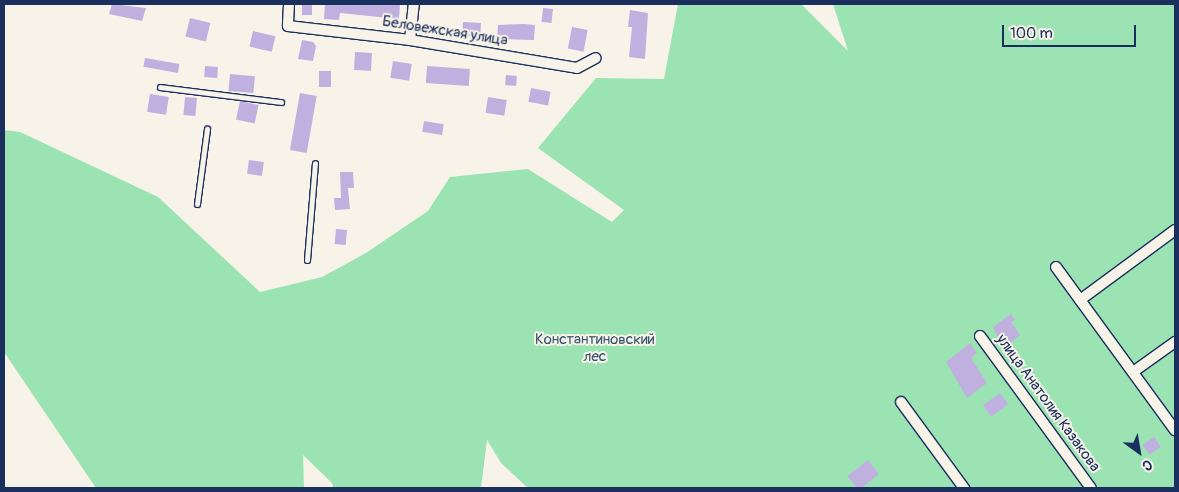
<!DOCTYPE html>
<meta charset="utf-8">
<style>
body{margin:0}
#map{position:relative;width:1179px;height:492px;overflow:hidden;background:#f7f3e8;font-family:Pangolin,sans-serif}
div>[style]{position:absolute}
.green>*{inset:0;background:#9be3b2}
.building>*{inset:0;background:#c0b0e0;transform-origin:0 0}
.roads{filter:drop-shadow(1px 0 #1b2f5e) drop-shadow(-1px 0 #1b2f5e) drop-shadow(0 1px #1b2f5e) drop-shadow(0 -1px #1b2f5e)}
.service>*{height:5px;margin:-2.5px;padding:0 2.5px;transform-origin:2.5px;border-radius:2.5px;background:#f7f3e8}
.minor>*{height:10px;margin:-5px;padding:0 5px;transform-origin:5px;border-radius:5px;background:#f7f3e8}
span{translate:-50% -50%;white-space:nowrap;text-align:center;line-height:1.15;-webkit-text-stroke:4px #f7f3e8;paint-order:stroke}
.street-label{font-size:15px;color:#1b2f5e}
.park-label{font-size:15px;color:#35536f}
.frame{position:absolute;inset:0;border:5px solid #1b2f5e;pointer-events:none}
.north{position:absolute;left:1114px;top:427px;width:50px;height:50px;-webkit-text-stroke:4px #f7f3e8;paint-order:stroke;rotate:148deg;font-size:14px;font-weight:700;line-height:20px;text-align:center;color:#1b2f5e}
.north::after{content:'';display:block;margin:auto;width:18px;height:22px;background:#1b2f5e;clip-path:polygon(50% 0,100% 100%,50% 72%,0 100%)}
.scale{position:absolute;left:1002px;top:25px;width:134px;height:22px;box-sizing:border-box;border:2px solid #1b2f5e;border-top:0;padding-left:6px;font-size:15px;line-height:18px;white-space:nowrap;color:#1b2f5e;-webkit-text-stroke:4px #f7f3e8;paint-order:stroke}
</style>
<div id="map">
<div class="green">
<i style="clip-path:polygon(678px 4px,801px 4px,848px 51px,833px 4px,1175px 4px,1175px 488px,528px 488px,501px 463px,487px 440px,481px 488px,333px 488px,332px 483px,303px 455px,304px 488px,96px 488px,4px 352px,4px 130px,20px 132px,158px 197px,260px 292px,322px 277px,366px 253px,428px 211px,450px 177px,528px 169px,612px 222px,624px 210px,538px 148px,596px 78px,664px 79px)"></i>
</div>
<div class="building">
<i style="clip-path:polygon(112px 4px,146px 8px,142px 21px,109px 14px)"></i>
<i style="left:302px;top:4px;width:10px;height:11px"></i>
<i style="clip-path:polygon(325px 4px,400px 4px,399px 19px,340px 13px,339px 20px,324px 19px)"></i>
<i style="left:543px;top:8px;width:10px;height:14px;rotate:6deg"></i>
<i style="clip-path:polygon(630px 10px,648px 13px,645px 59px,629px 57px,632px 27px,628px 27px)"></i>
<i style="left:190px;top:18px;width:21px;height:19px;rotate:14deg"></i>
<i style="left:463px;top:22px;width:18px;height:14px;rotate:3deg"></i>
<i style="clip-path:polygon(524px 24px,535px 25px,534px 40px,497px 39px,498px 25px)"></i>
<i style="left:572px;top:27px;width:16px;height:22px;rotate:11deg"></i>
<i style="left:253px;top:31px;width:23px;height:16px;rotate:13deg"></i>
<i style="clip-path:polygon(302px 40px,313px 42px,316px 46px,313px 61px,298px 59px)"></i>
<i style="left:355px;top:52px;width:17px;height:18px;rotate:3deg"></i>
<i style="left:145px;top:58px;width:35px;height:9px;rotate:10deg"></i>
<i style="left:393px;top:61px;width:19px;height:17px;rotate:9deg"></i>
<i style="left:205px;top:66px;width:13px;height:11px;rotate:4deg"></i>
<i style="left:427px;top:66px;width:43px;height:17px;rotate:4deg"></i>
<i style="left:319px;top:71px;width:12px;height:16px"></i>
<i style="left:230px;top:74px;width:25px;height:17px;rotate:5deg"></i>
<i style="left:506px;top:75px;width:11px;height:10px;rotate:5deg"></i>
<i style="left:531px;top:88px;width:20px;height:14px;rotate:11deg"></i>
<i style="left:300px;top:93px;width:17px;height:58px;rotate:10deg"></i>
<i style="left:150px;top:94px;width:19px;height:18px;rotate:9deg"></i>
<i style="left:185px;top:97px;width:12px;height:18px;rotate:5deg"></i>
<i style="left:488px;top:97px;width:19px;height:16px;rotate:9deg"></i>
<i style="left:240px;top:101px;width:19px;height:19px;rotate:12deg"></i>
<i style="left:424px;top:121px;width:20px;height:11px;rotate:9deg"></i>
<i style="left:249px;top:160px;width:15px;height:14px;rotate:8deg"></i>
<i style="clip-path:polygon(340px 172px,353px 172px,354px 188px,348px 188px,350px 209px,335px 210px,334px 198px,341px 198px)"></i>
<i style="left:336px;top:229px;width:11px;height:15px;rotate:5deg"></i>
<i style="clip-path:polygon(1011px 314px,1015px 320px,1011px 322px,1020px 335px,1010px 343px,1005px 336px,999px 339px,993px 327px)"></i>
<i style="clip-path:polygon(970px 343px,977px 353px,971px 358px,987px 383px,967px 398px,946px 362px)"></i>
<i style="left:1000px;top:393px;width:14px;height:21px;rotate:54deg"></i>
<i style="left:1154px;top:437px;width:12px;height:14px;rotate:55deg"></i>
<i style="left:868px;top:460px;width:18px;height:26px;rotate:52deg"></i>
</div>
<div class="roads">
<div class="service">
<i style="left:160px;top:87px;width:122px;rotate:7.1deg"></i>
<i style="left:197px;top:204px;width:76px;rotate:-82.4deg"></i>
<i style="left:307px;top:260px;width:97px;rotate:-85.3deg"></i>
</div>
<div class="minor">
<i style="left:289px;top:4px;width:22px;rotate:93deg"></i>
<i style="left:288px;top:26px;width:123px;rotate:6.5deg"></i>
<i style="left:410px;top:40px;width:169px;rotate:9.5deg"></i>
<i style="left:577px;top:68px;width:21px;rotate:-28deg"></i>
<i style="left:410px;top:40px;width:36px;rotate:-84deg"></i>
<i style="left:1056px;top:267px;width:202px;rotate:53.9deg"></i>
<i style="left:1080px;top:300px;width:118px;rotate:-36.4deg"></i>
<i style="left:980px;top:336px;width:188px;rotate:53.9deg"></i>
<i style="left:1133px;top:372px;width:52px;rotate:-35.5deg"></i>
<i style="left:901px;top:402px;width:107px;rotate:53.8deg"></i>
</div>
</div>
<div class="street-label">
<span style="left:445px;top:31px;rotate:9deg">Беловежская улица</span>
<span style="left:1048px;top:403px;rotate:54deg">улица Анатолия Казакова</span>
</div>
<div class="park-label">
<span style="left:595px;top:348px">Константиновский<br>лес</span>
</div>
<div class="frame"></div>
<div class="north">С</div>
<div class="scale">100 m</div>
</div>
